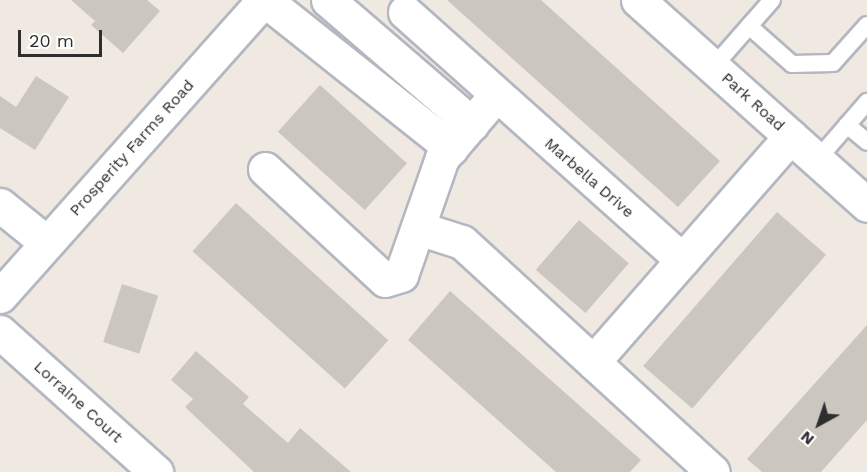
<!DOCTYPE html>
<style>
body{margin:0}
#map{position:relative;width:867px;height:472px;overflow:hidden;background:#efe9e1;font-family:"Work Sans",sans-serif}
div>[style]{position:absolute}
.building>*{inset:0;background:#cbc7bf;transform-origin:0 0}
.roads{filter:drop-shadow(2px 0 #b4b7c1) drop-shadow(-2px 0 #b4b7c1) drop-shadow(0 2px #b4b7c1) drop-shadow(0 -2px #b4b7c1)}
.service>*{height:16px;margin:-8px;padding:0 8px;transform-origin:8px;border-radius:8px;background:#fff}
.minor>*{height:33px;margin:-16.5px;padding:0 16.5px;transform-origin:16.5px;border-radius:16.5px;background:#fff}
.tertiary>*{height:33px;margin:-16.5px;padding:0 16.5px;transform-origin:16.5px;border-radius:16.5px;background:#fff}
span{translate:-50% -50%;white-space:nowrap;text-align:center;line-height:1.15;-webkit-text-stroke:4.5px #fff;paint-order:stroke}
.street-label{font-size:16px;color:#2e2e2e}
.north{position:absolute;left:789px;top:394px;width:60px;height:60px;-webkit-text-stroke:4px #fff;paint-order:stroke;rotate:220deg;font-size:16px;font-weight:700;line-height:24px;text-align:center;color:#2e2e2e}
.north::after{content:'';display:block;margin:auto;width:21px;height:27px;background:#2e2e2e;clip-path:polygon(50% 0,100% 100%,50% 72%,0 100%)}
.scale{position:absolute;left:18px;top:30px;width:84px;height:27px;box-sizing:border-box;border:3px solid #2e2e2e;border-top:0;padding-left:8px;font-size:18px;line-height:21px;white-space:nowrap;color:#2e2e2e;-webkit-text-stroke:4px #fff;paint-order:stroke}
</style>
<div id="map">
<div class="building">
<i style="clip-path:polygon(71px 0,147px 0,160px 11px,123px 53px,91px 25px,95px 21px)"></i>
<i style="clip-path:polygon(447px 0,541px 0,720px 161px,678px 207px)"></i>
<i style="clip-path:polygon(36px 76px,69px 97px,35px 150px,0 128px,0 96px,16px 107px)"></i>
<i style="left:320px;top:85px;width:117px;height:63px;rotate:42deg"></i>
<i style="left:236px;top:203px;width:205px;height:65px;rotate:42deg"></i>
<i style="left:777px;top:212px;width:65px;height:204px;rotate:41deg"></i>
<i style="left:579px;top:220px;width:66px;height:66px;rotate:41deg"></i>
<i style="left:122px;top:284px;width:38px;height:61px;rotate:18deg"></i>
<i style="clip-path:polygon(450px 291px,641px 460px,630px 472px,556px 472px,408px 340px)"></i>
<i style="clip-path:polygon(867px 325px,867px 420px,821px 472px,762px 472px,747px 459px)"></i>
<i style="clip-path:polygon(196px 351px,249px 397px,243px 404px,288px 443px,300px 428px,351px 472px,254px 472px,185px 407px,193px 399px,171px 380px)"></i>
</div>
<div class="roads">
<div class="service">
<i style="left:749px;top:26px;width:57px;rotate:41.5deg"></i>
<i style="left:792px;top:64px;width:41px;rotate:-1.4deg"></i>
<i style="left:833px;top:63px;width:51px;rotate:-48.2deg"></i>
<i style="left:714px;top:66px;width:88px;rotate:-48.7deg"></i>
<i style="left:847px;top:125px;width:26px;rotate:40deg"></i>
<i style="left:817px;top:160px;width:77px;rotate:-49.2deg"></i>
</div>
<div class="minor">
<i style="left:265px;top:0;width:238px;rotate:38.5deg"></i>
<i style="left:328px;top:0;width:190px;rotate:40.7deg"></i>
<i style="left:638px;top:0;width:307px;rotate:41.8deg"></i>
<i style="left:405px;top:12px;width:372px;rotate:41.8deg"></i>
<i style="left:265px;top:169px;width:163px;rotate:42.8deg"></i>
<i style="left:385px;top:280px;width:17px;rotate:-17deg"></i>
<i style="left:401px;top:275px;width:124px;rotate:-70.7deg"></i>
<i style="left:442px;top:158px;width:83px;rotate:-49.4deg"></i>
<i style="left:0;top:205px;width:60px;rotate:39deg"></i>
<i style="left:418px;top:228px;width:46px;rotate:17.7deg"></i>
<i style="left:462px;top:242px;width:340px;rotate:42.5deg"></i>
<i style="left:0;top:332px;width:210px;rotate:41.9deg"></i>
<i style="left:593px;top:362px;width:300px;rotate:-48.8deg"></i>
</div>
<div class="tertiary">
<i style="left:0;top:296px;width:397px;rotate:-48.3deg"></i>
</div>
</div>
<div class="street-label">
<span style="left:753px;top:102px;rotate:42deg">Park Road</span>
<span style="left:132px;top:148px;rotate:-48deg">Prosperity Farms Road</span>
<span style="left:589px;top:178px;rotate:41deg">Marbella Drive</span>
<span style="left:78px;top:402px;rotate:42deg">Lorraine Court</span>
</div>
<div class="north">N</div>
<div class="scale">20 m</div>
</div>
